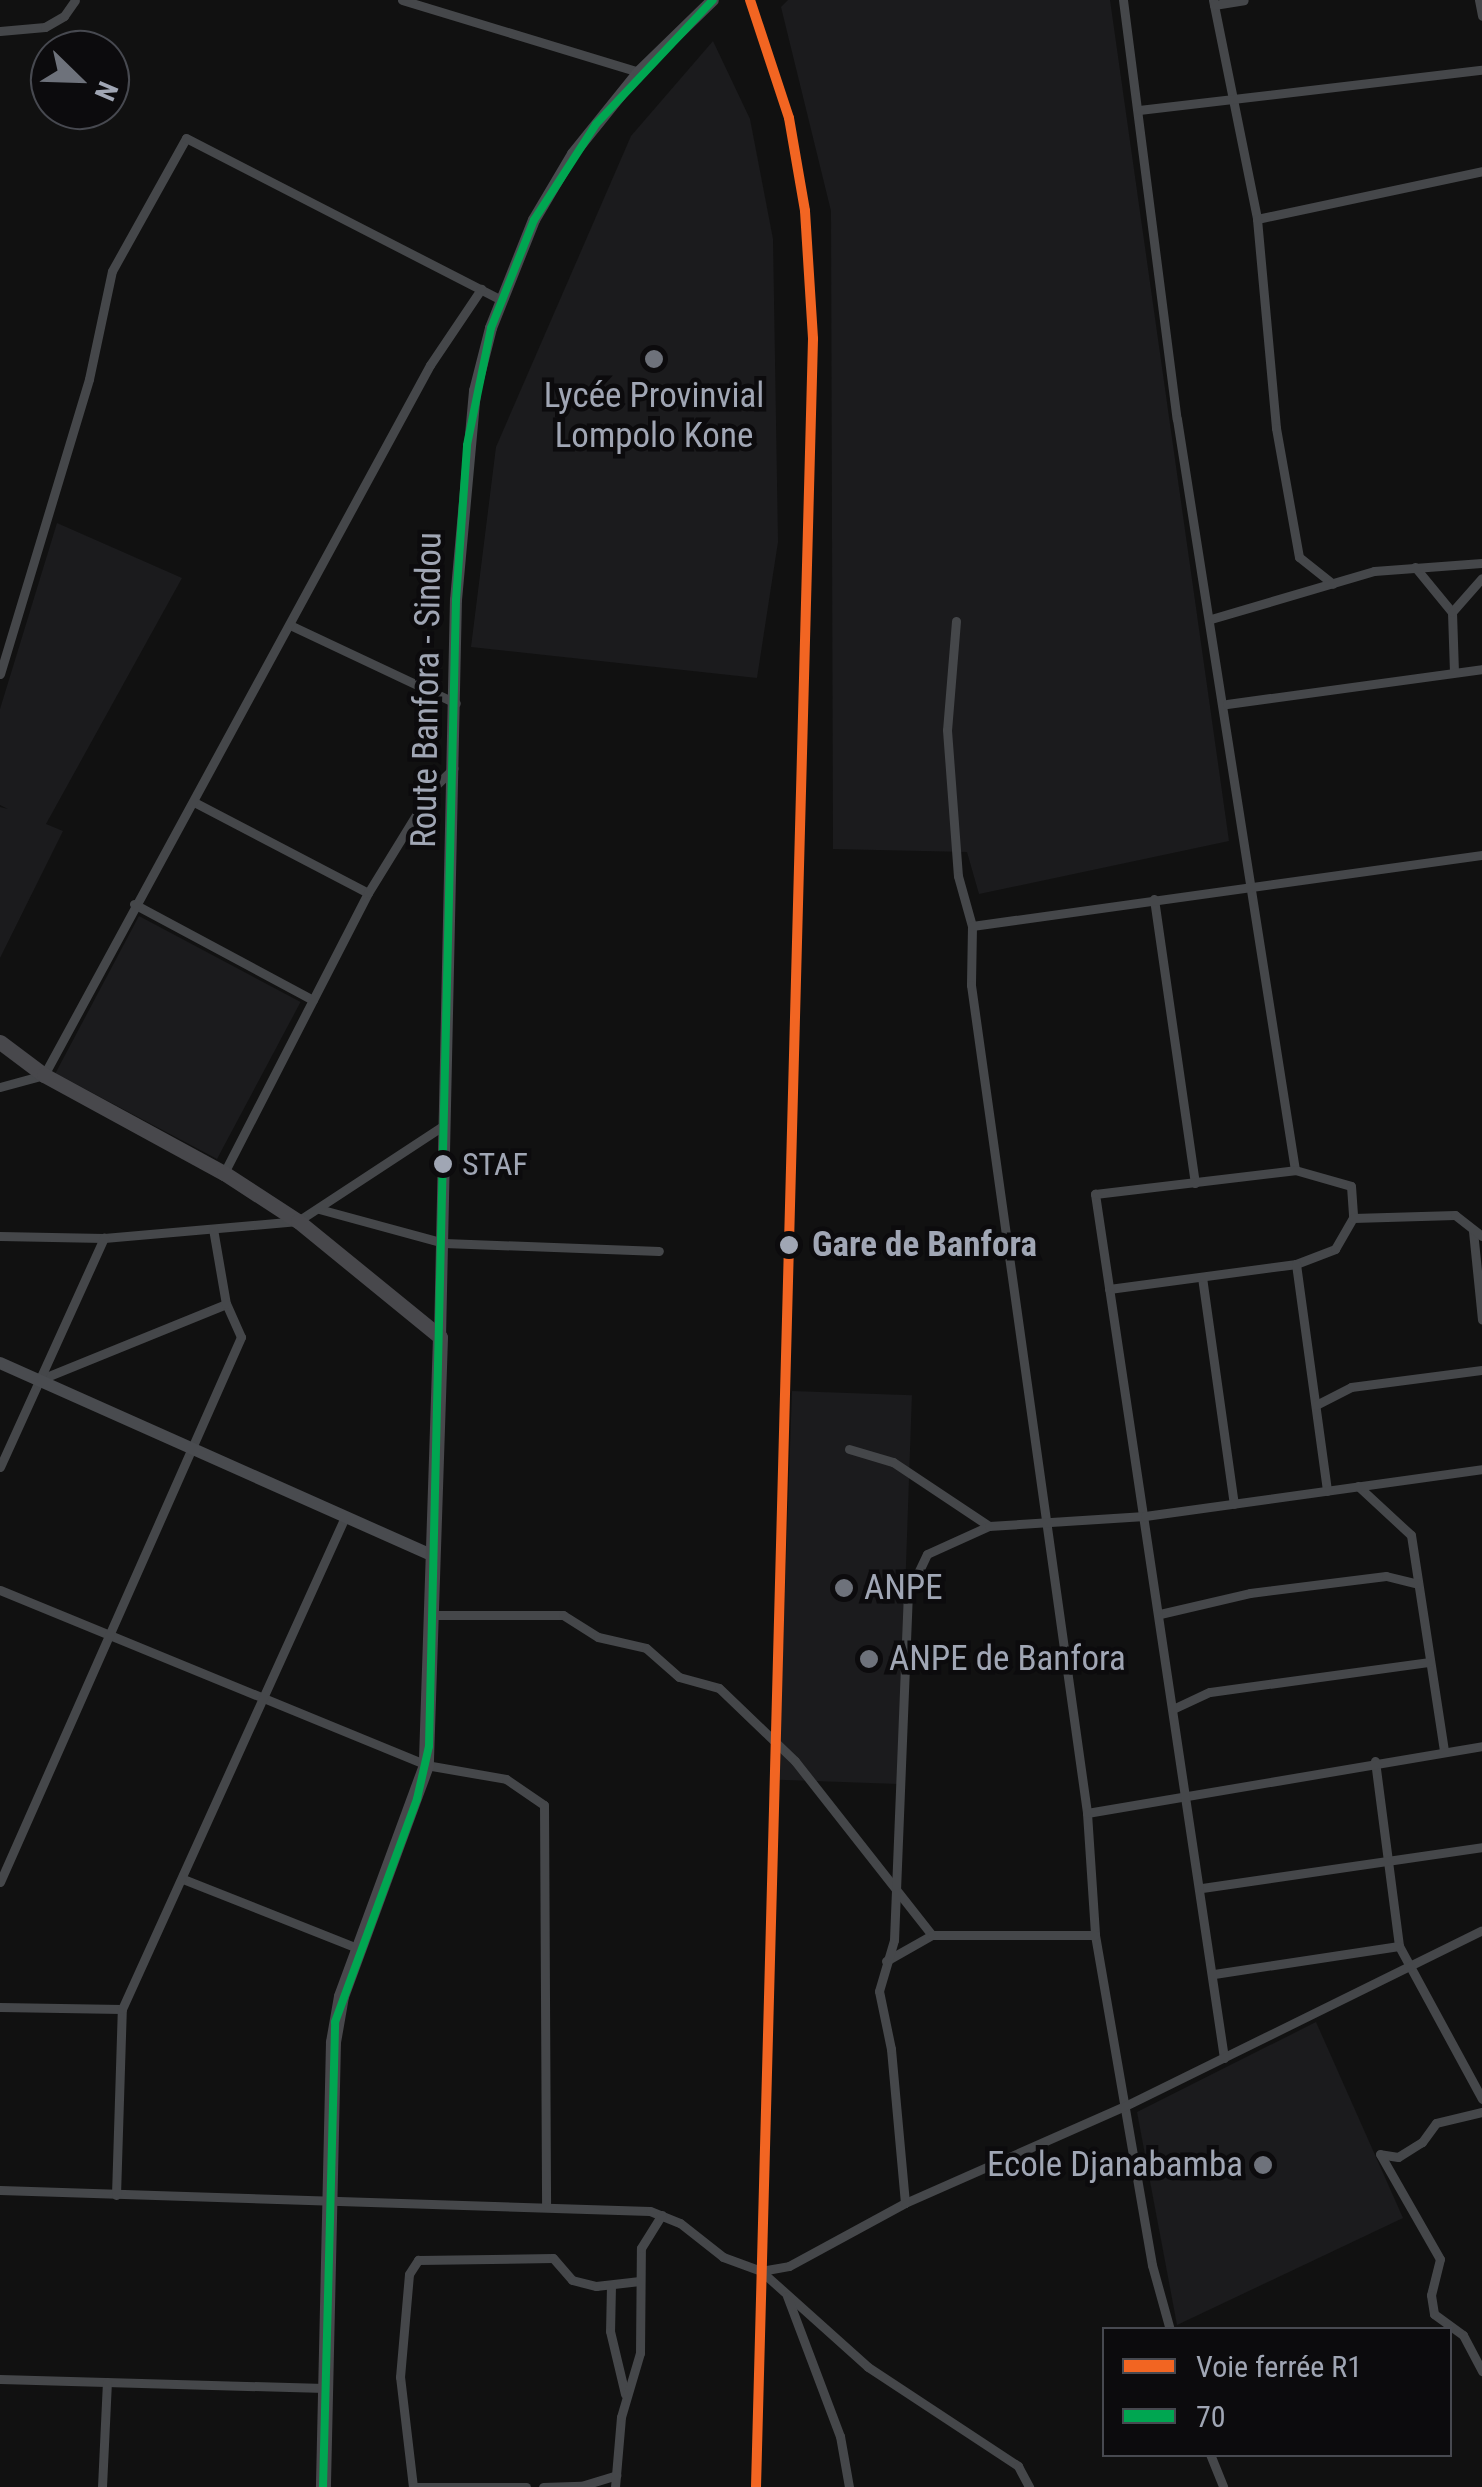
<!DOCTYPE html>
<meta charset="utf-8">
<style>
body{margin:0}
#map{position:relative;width:1482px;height:2487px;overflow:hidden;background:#111;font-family:"Roboto Condensed",sans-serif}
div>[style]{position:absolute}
.built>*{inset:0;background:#1b1b1d;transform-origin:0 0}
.minor>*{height:9px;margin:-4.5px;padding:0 4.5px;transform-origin:4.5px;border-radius:4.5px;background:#45474a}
.secondary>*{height:12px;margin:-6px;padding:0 6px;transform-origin:6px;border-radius:6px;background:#494b4f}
.trunk>*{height:15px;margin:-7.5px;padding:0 7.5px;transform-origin:7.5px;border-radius:7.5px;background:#48484c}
.bus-1>*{height:8px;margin:-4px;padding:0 4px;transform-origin:4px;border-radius:4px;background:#00a651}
.rail-1>*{height:10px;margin:-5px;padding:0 5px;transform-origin:5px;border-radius:5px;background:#f26522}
.dots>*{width:28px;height:28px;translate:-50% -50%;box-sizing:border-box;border:5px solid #0c0b0d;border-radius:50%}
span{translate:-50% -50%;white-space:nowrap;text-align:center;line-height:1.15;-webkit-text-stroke:9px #0c0b0d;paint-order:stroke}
.bus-label{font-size:32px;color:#a0a6b4}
.left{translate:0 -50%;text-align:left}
.poi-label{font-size:35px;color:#a0a6b4}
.right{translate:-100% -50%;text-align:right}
.street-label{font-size:35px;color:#a0a6b4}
.stop-label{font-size:35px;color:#a0a6b4;font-weight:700}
.legend{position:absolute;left:1102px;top:2327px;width:350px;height:130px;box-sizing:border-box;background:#0c0b0d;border:2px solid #474950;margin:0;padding:12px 18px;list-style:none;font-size:30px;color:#a0a6b4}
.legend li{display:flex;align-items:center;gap:20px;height:50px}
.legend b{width:50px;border:2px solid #474950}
.north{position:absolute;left:30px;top:30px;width:100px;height:100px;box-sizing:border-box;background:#0c0b0d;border:2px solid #474950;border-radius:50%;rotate:113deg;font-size:28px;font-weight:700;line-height:40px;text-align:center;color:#a0a6b4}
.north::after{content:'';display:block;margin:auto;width:35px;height:45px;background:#6e727b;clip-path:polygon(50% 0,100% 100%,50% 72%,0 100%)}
</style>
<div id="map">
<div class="built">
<i style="clip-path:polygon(788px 0,1110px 0,1229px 841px,979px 894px,967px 852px,833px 849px,831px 211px,781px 7px)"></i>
<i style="clip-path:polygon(713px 41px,750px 119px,773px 239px,778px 542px,757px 678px,471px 647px,496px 447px,631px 136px)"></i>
<i style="clip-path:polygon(57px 523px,182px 578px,46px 824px,63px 831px,0 958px,0 807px,8px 809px,0 805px,0 709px)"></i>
<i style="left:139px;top:916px;width:183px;height:178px;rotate:28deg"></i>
<i style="left:792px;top:1391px;width:120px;height:389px;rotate:2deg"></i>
<i style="clip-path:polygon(1316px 2022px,1403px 2218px,1177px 2325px,1137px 2112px)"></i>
</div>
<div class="minor">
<i style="left:402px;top:0;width:248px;rotate:16.9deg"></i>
<i style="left:1123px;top:0;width:422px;rotate:82.7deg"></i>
<i style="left:1177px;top:419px;width:760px;rotate:81.07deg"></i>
<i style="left:1213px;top:0;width:223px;rotate:78.6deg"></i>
<i style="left:1257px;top:219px;width:230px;rotate:-12deg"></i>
<i style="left:1479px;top:0;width:16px;rotate:79deg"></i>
<i style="left:1214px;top:5px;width:30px;rotate:-9deg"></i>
<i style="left:0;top:31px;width:45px;rotate:-5.1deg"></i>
<i style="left:45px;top:27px;width:22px;rotate:-30deg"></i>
<i style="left:64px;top:16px;width:19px;rotate:-55deg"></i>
<i style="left:1139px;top:110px;width:345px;rotate:-6.7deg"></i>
<i style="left:1257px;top:219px;width:210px;rotate:84.8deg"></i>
<i style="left:1276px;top:428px;width:131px;rotate:79.9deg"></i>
<i style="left:1299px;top:557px;width:43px;rotate:38.5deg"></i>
<i style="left:1415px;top:567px;width:58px;rotate:50.6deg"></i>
<i style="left:1452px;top:612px;width:60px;rotate:88.1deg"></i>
<i style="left:1452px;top:612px;width:45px;rotate:-48.6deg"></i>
<i style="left:1211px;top:619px;width:170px;rotate:-16.4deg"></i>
<i style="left:1374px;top:571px;width:108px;rotate:-4.2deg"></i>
<i style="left:956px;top:621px;width:109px;rotate:94.7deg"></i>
<i style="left:947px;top:730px;width:146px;rotate:85.7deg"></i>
<i style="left:958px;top:876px;width:52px;rotate:74.4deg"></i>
<i style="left:972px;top:926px;width:59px;rotate:91deg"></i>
<i style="left:971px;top:985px;width:836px;rotate:82.02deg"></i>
<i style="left:1087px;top:1813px;width:122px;rotate:86.2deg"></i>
<i style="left:1095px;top:1935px;width:335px;rotate:80.2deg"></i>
<i style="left:1152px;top:2265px;width:67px;rotate:74.5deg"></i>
<i style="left:292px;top:626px;width:181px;rotate:25.2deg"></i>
<i style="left:0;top:674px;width:308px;rotate:-73.2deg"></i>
<i style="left:89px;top:379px;width:110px;rotate:-78deg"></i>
<i style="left:112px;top:271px;width:152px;rotate:-60.9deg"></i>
<i style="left:186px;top:138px;width:354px;rotate:27.2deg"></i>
<i style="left:1227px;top:704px;width:257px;rotate:-7.8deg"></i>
<i style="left:194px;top:802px;width:196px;rotate:27.6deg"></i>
<i style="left:1154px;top:899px;width:287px;rotate:81.8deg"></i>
<i style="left:134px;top:904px;width:203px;rotate:28.2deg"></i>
<i style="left:972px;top:926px;width:515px;rotate:-7.93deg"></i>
<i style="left:0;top:1087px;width:46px;rotate:-15.3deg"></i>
<i style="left:44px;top:1075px;width:808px;rotate:-61.47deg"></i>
<i style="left:430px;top:365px;width:92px;rotate:-56.1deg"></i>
<i style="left:224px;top:1173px;width:315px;rotate:-62.8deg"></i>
<i style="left:368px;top:893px;width:122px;rotate:-58.4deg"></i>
<i style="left:432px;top:789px;width:30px;rotate:-44deg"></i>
<i style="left:319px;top:1209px;width:130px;rotate:15.2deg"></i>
<i style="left:444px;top:1243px;width:215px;rotate:2.1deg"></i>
<i style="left:1473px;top:1231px;width:89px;rotate:84.2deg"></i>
<i style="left:0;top:1236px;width:104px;rotate:1.1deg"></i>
<i style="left:104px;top:1238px;width:195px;rotate:-5deg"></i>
<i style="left:298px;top:1221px;width:175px;rotate:-33.3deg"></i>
<i style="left:1296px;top:1264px;width:42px;rotate:-21deg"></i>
<i style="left:1335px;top:1249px;width:36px;rotate:-60deg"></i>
<i style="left:1202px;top:1277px;width:229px;rotate:82deg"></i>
<i style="left:1109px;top:1289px;width:189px;rotate:-7.6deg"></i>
<i style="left:1296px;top:1264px;width:229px;rotate:82.2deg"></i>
<i style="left:39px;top:1380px;width:202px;rotate:-22.1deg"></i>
<i style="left:1316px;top:1405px;width:39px;rotate:-27deg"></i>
<i style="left:1351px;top:1387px;width:132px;rotate:-7.4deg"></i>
<i style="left:849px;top:1449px;width:46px;rotate:16.5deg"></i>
<i style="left:893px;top:1462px;width:115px;rotate:33.7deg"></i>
<i style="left:0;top:1467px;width:252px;rotate:-65.6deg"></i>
<i style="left:1358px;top:1486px;width:72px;rotate:42.8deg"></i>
<i style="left:1411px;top:1535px;width:219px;rotate:81.3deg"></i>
<i style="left:0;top:1590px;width:461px;rotate:22.3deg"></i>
<i style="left:426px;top:1765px;width:81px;rotate:9.9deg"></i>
<i style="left:506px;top:1779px;width:46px;rotate:34.4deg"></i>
<i style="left:544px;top:1805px;width:399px;rotate:89.7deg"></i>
<i style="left:1160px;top:1614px;width:92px;rotate:-13.1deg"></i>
<i style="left:1250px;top:1593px;width:137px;rotate:-7.1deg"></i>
<i style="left:1386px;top:1576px;width:33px;rotate:14deg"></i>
<i style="left:432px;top:1615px;width:131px"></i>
<i style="left:563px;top:1615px;width:41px;rotate:32.2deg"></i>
<i style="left:598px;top:1637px;width:49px;rotate:12.9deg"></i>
<i style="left:646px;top:1648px;width:44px;rotate:41.3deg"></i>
<i style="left:679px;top:1677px;width:41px;rotate:15.4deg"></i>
<i style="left:719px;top:1688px;width:105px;rotate:43.8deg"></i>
<i style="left:795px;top:1761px;width:221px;rotate:51.8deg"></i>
<i style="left:1175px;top:1708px;width:38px;rotate:-25deg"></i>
<i style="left:1210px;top:1692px;width:222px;rotate:-7.8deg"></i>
<i style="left:1375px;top:1761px;width:187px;rotate:82.6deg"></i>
<i style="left:1399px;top:1946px;width:174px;rotate:61.5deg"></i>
<i style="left:1087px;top:1813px;width:401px;rotate:-9.6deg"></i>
<i style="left:183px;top:1879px;width:187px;rotate:21.6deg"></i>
<i style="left:0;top:1882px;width:596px;rotate:-66.14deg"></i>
<i style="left:241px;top:1337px;width:36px;rotate:-114deg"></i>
<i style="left:226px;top:1304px;width:76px;rotate:-99.8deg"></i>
<i style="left:1202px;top:1888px;width:283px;rotate:-8.3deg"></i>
<i style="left:886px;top:1961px;width:53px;rotate:-29.5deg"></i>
<i style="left:932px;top:1935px;width:163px"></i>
<i style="left:1214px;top:1974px;width:187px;rotate:-8.6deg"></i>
<i style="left:0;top:2007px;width:122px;rotate:0.9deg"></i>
<i style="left:1224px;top:2058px;width:874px;rotate:-98.49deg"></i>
<i style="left:1095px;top:1194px;width:201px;rotate:-6.8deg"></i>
<i style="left:1295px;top:1170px;width:58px;rotate:15.9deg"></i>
<i style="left:1351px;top:1186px;width:32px;rotate:86deg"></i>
<i style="left:1353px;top:1218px;width:102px;rotate:-1.7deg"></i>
<i style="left:1455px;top:1215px;width:34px;rotate:38deg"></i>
<i style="left:1482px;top:2112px;width:47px;rotate:166.6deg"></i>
<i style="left:1436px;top:2123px;width:24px;rotate:126deg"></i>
<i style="left:1422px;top:2142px;width:28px;rotate:148deg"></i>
<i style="left:1398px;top:2157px;width:18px;rotate:-171deg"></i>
<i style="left:1380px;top:2154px;width:121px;rotate:60.3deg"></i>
<i style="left:1440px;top:2259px;width:37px;rotate:104deg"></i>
<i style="left:1431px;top:2295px;width:19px;rotate:81deg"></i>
<i style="left:1434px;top:2314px;width:36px;rotate:36deg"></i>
<i style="left:1463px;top:2335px;width:41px;rotate:62.2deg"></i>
<i style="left:0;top:2190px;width:650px;rotate:1.85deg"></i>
<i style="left:650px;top:2211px;width:32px;rotate:22deg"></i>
<i style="left:680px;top:2223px;width:55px;rotate:38.3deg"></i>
<i style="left:723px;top:2257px;width:40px;rotate:20.2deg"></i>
<i style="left:761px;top:2271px;width:28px;rotate:-10deg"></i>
<i style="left:789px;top:2266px;width:132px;rotate:-28.5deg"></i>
<i style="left:905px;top:2203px;width:238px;rotate:-23.8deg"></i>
<i style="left:1123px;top:2107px;width:400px;rotate:-26.2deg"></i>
<i style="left:116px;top:2195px;width:186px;rotate:-88.2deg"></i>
<i style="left:122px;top:2009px;width:540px;rotate:-65.62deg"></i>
<i style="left:905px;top:2203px;width:155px;rotate:-95.2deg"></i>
<i style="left:891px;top:2049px;width:59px;rotate:-101.7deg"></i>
<i style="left:879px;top:1991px;width:53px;rotate:-73.6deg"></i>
<i style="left:894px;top:1940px;width:346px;rotate:-87.7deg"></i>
<i style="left:908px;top:1594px;width:44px;rotate:-64.6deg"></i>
<i style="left:927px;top:1554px;width:68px;rotate:-24.3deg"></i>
<i style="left:989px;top:1526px;width:156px;rotate:-3.7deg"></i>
<i style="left:1145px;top:1516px;width:340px;rotate:-7.9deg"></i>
<i style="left:761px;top:2271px;width:144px;rotate:41.9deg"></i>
<i style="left:868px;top:2367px;width:180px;rotate:33.4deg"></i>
<i style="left:1018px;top:2466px;width:24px;rotate:62deg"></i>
<i style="left:611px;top:2285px;width:46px;rotate:91.2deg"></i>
<i style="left:610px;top:2331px;width:65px;rotate:76.6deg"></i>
<i style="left:787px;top:2296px;width:150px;rotate:69.3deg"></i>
<i style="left:840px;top:2436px;width:52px;rotate:80deg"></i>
<i style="left:0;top:2379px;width:325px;rotate:1.6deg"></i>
<i style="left:1210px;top:2454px;width:35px;rotate:68deg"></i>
<i style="left:102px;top:2487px;width:105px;rotate:-87.3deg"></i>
<i style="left:413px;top:2487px;width:111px;rotate:-96.7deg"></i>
<i style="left:400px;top:2377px;width:103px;rotate:-85deg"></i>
<i style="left:409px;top:2274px;width:17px;rotate:-57deg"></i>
<i style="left:418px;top:2260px;width:135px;rotate:-0.8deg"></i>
<i style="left:553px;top:2258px;width:29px;rotate:49deg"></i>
<i style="left:572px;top:2280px;width:25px;rotate:14deg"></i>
<i style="left:596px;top:2286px;width:44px;rotate:-6.5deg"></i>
<i style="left:413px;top:2487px;width:113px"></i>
<i style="left:543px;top:2487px;width:38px;rotate:-2deg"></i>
<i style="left:581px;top:2486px;width:37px;rotate:-17deg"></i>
<i style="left:615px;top:2487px;width:70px;rotate:-85.1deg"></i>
<i style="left:621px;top:2417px;width:67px;rotate:-73.5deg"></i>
<i style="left:640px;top:2353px;width:105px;rotate:-89.5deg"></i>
<i style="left:641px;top:2248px;width:39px;rotate:-58deg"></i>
</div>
<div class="secondary">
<i style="left:440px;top:1337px;width:737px;rotate:-88.76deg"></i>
<i style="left:456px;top:600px;width:210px;rotate:-84.8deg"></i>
<i style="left:475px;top:391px;width:65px;rotate:-75.7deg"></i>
<i style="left:491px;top:328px;width:116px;rotate:-68.3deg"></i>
<i style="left:534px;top:220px;width:77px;rotate:-59.4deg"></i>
<i style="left:573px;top:154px;width:105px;rotate:-51.2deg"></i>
<i style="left:639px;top:72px;width:103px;rotate:-44.2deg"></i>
<i style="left:0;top:1363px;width:474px;rotate:24deg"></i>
</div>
<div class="trunk">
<i style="left:0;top:1042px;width:55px;rotate:36.9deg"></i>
<i style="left:44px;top:1075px;width:205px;rotate:28.6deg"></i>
<i style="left:224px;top:1173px;width:88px;rotate:33deg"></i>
<i style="left:298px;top:1221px;width:183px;rotate:39.2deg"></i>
<i style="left:440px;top:1337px;width:428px;rotate:91.9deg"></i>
<i style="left:426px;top:1765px;width:246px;rotate:110.2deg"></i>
<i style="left:341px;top:1996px;width:47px;rotate:99.9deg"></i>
<i style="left:333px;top:2042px;width:445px;rotate:91.3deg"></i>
</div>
<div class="bus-1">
<i style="left:323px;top:2487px;width:465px;rotate:-88.5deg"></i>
<i style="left:335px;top:2022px;width:238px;rotate:-69.8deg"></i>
<i style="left:417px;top:1799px;width:54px;rotate:-77.2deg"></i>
<i style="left:429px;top:1746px;width:1146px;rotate:-88.65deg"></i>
<i style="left:456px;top:600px;width:155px;rotate:-85.9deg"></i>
<i style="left:467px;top:445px;width:119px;rotate:-78.4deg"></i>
<i style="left:491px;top:328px;width:116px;rotate:-68.3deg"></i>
<i style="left:534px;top:220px;width:114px;rotate:-57.1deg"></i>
<i style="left:596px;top:124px;width:170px;rotate:-46.7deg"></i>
</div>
<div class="rail-1">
<i style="left:750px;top:0;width:124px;rotate:71.7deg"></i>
<i style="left:789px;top:118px;width:94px;rotate:80.2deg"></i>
<i style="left:805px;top:211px;width:128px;rotate:86.4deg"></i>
<i style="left:813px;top:339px;width:2149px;rotate:91.52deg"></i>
</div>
<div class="dots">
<i style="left:654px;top:359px;background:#6e727b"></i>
<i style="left:443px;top:1164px;background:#a0a6b4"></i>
<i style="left:789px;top:1245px;background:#a0a6b4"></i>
<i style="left:844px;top:1588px;background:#6e727b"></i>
<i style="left:869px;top:1659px;background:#6e727b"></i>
<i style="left:1263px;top:2165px;background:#6e727b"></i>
</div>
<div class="bus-label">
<span class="left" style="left:462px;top:1164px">STAF</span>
</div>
<div class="poi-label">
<span style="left:654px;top:416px">Lycée Provinvial<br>Lompolo Kone</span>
<span class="left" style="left:864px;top:1588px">ANPE</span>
<span class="left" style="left:889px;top:1659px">ANPE de Banfora</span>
<span class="right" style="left:1243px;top:2165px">Ecole Djanabamba</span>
</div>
<div class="street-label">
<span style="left:427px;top:690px;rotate:-89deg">Route Banfora - Sindou</span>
</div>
<div class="stop-label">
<span class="left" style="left:812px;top:1245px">Gare de Banfora</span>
</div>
<ul class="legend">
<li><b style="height:12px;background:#f26522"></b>Voie ferrée R1</li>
<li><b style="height:12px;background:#00a651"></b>70</li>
</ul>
<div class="north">N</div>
</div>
